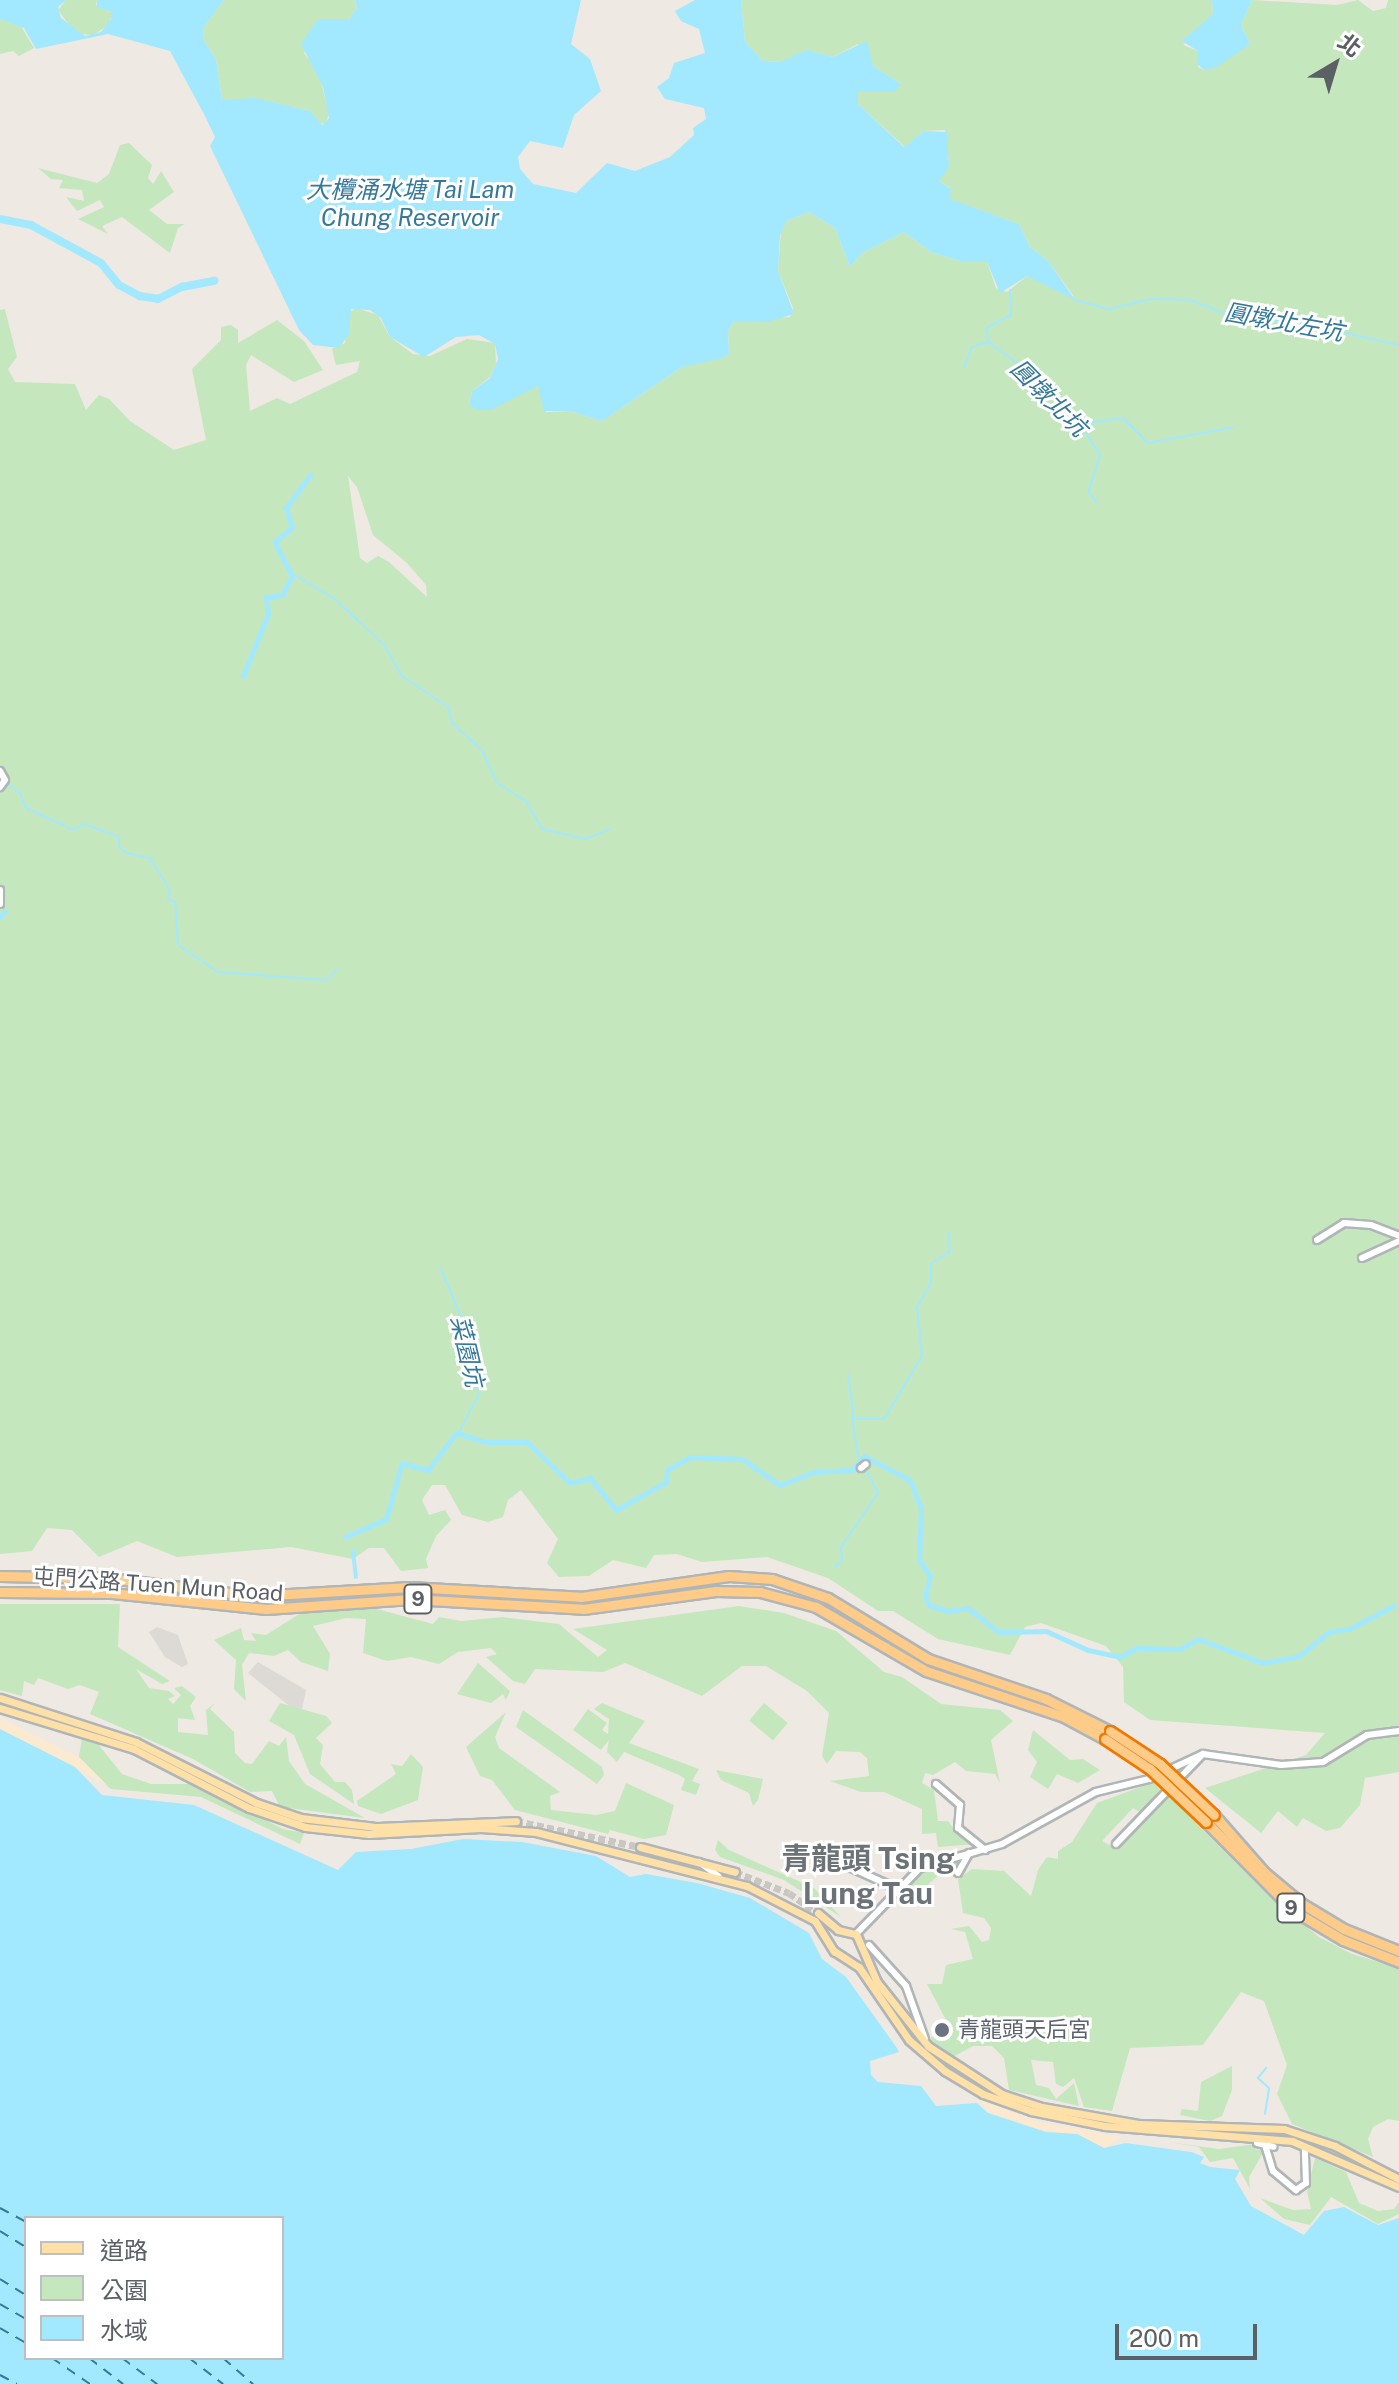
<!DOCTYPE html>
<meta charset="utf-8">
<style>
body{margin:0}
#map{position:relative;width:1399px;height:2384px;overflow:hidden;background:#eee9e2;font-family:"Public Sans","Noto Sans TC",sans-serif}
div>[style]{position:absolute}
.industrial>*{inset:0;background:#ddd9d5}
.green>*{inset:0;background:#c5e7be;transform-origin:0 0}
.sand>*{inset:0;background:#fbe9d0}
.water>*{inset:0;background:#a2e8ff}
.stream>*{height:2px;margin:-1px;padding:0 1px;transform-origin:1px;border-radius:1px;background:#a2e8ff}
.canal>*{height:5px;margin:-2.5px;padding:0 2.5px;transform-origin:2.5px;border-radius:2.5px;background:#a2e8ff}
.river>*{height:8px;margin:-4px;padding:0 4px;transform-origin:4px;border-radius:4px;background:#a2e8ff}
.ferry>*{height:2px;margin-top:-1px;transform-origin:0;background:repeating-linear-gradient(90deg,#34789a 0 10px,transparent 0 18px)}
.major-tunnel>*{height:7px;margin-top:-3.5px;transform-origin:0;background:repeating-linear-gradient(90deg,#c9c7c2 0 7px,transparent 0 10.5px)}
.roads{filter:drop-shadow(2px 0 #b0b5b8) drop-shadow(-2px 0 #b0b5b8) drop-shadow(0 2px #b0b5b8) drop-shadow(0 -2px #b0b5b8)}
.minor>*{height:6px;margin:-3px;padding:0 3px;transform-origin:3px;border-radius:3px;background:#fff}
.major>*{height:7px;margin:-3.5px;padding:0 3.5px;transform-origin:3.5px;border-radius:3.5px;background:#ffe0a7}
.highway>*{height:9px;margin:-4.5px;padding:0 4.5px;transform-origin:4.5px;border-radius:4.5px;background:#ffcb89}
.bridges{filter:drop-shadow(2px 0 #f17900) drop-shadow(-2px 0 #f17900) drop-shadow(0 2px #f17900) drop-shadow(0 -2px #f17900)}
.highway-bridge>*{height:9px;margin:-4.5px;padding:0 4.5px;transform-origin:4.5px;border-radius:4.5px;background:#ffcb89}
.dots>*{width:22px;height:22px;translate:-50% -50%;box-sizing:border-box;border:4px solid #fff;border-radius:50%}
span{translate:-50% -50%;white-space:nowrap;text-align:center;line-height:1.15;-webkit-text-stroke:6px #fff;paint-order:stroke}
.shield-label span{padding:2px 6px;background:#fff;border:2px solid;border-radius:6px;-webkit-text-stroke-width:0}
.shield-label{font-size:20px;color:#5b6064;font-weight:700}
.street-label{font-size:22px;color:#5b6064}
.worship-label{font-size:22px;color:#5b616d}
.left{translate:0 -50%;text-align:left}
.water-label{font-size:24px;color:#34789a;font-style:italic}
.district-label{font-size:30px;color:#6c7376;font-weight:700}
.legend{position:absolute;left:24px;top:2216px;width:260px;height:144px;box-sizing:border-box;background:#fff;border:2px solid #bdbfc1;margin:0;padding:10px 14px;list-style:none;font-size:24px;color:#5b6064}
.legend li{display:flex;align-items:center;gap:16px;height:40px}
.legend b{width:40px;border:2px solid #bdbfc1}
.north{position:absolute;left:1295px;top:24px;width:80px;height:80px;-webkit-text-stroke:6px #fff;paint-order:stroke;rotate:38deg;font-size:22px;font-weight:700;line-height:32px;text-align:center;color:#5b6064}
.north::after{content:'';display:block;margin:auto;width:28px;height:36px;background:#5b6064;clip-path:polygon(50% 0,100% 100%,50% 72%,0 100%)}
.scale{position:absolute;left:1115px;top:2324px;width:142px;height:36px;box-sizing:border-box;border:4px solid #5b6064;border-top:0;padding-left:10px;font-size:24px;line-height:28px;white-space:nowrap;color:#5b6064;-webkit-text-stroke:6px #fff;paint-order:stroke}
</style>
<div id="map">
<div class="industrial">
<i style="clip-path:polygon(157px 1627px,178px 1635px,188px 1664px,182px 1667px,165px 1657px,149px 1632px)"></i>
<i style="clip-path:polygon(258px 1662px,306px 1690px,302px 1709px,297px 1712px,248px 1673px)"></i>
</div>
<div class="green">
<i style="clip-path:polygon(66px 0,97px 0,96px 5px,112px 13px,109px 25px,93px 35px,76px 34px,58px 10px)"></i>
<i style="clip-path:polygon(224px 0,355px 0,357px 8px,349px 19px,332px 20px,304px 53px,319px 73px,329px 115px,325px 123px,319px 124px,310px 111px,267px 101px,222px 100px,216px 59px,204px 41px,203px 28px)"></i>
<i style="clip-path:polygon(evenodd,741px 0,1212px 0,1213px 14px,1183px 45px,1198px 51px,1198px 67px,1204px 70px,1250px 44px,1241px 25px,1252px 0,1337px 5px,1358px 0,1373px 11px,1386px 8px,1388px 0,1399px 0,1399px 1772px,1365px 1778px,1360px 1805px,1340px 1828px,1326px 1831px,1303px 1818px,1297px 1827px,1278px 1811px,1261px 1833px,1205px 1788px,1306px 1755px,1325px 1733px,1150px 1720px,1124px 1702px,1123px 1667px,1106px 1646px,1041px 1623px,1025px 1627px,1010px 1655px,938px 1639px,893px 1611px,878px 1611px,828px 1578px,767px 1557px,702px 1562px,677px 1554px,654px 1555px,646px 1568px,613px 1560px,589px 1576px,559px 1577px,547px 1563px,558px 1539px,521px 1490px,508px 1500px,503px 1517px,488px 1522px,462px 1515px,445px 1485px,432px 1485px,422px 1500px,429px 1515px,445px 1510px,451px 1520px,436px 1536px,426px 1559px,428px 1568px,401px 1571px,384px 1548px,369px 1548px,353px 1559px,291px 1547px,177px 1557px,137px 1541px,99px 1557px,72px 1530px,47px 1528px,32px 1551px,0 1554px,0 310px,5px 309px,17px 357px,8px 369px,15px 382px,75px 384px,86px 410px,99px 395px,109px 399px,130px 421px,174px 450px,206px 440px,192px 369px,221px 340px,221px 327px,231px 325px,238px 330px,238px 343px,277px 320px,304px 341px,323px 370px,294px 382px,251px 355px,246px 365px,250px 411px,277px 398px,290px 404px,357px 372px,360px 361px,336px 365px,332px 349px,345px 343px,350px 312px,356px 308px,378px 315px,390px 337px,413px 354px,430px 356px,467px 339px,495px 343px,496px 364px,490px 377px,472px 391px,469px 405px,538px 386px,546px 412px,570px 411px,602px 421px,682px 367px,729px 353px,728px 331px,734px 321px,790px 317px,793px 308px,778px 271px,781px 230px,786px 221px,809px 212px,835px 228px,850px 267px,862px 253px,904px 232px,931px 252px,963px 262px,987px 262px,996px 288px,1007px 292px,1027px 276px,1074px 297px,1049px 262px,1030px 247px,1019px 224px,949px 199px,950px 188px,939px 181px,949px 162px,945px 130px,924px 131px,905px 147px,858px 104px,858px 92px,901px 84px,873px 66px,858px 44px,833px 57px,813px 52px,780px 62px,763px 61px,745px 42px,741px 0,348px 476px,357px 487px,373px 535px,407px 563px,426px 585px,427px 597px,389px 562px,378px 556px,367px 563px,360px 558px,348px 476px)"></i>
<i style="clip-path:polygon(0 19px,21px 26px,34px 48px,19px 56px,13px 51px,0 54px)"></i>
<i style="clip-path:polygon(129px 143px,152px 165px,148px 178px,153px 184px,161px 171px,174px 192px,149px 210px,167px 224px,185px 224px,178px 228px,170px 253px,122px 217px,102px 226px,108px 234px,78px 219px,104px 207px,100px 200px,77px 211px,66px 197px,84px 201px,82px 190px,59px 188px,63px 180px,51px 179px,38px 168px,97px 183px,109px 174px,120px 145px)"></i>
<i style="clip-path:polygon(0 1604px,120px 1604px,118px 1647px,170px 1681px,162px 1684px,136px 1669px,149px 1688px,169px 1691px,175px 1696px,168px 1699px,173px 1704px,181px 1695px,174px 1688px,182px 1686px,196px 1697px,190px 1706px,195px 1720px,178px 1718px,178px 1732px,208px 1735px,206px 1710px,215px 1703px,210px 1709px,234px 1732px,235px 1753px,245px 1763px,252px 1764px,269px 1741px,279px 1746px,286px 1737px,289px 1761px,305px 1784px,365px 1818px,288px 1808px,279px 1805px,272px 1791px,250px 1792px,193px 1759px,90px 1714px,99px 1692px,80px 1685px,68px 1689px,38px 1678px,34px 1685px,24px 1681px,22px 1696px,0 1690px)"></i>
<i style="clip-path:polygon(739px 1606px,784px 1613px,836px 1631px,884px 1672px,902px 1677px,941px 1704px,1000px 1710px,1013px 1721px,991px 1740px,1000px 1783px,995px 1774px,966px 1771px,955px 1762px,933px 1775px,925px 1773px,922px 1783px,934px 1790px,938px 1821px,948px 1821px,958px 1834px,977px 1844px,938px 1847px,936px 1833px,922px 1834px,922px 1809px,884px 1792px,861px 1792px,830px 1781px,869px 1776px,867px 1758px,860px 1752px,836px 1751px,827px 1764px,822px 1756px,829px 1713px,807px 1691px,766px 1666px,742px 1666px,702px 1696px,625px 1663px,603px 1672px,535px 1669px,525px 1684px,513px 1681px,486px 1657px,497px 1654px,491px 1648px,458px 1652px,439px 1664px,411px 1657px,387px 1661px,363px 1653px,366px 1619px,346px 1618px,313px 1626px,330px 1654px,328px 1671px,301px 1662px,288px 1650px,274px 1656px,249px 1653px,242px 1665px,246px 1701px,234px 1689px,236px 1660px,214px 1640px,241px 1628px,244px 1640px,256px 1641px,251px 1633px,266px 1635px,304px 1611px,373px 1608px,433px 1624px,439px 1617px,461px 1621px,503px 1617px,559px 1624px,598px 1657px,607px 1650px,573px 1629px)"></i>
<i style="clip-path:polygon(478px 1663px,510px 1691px,506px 1700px,503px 1694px,491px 1703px,457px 1694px)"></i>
<i style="clip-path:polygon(280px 1703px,326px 1716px,332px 1723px,316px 1738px,323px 1745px,320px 1764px,335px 1782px,345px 1782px,352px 1790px,354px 1804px,310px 1774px,294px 1735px,269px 1721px)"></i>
<i style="clip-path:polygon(602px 1703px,645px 1721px,629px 1743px,699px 1769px,692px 1781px,700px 1784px,696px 1795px,681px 1790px,685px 1779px,679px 1775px,624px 1752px,617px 1762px,607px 1752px,609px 1740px,601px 1750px,573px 1730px,588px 1709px,607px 1723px,602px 1730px,608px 1734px,609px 1719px,594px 1709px)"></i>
<i style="left:764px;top:1703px;width:31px;height:23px;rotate:40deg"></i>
<i style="clip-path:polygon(523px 1710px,602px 1767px,604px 1775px,597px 1784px,516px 1727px)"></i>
<i style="clip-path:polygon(506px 1712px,495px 1737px,499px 1748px,560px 1792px,550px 1796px,551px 1810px,596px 1815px,615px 1811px,626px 1783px,674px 1805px,666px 1835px,644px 1839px,610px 1830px,608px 1834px,515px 1810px,492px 1780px,480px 1776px,466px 1747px)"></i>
<i style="clip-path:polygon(1033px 1730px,1070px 1760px,1083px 1759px,1100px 1770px,1078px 1783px,1057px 1774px,1048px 1789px,1030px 1777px,1037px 1762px,1028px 1750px)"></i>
<i style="clip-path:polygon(82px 1738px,98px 1744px,122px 1774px,151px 1784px,194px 1784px,283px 1829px,304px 1833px,300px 1844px,201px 1797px,111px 1789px,78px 1762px)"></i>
<i style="clip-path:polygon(411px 1754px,423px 1767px,418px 1800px,381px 1814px,358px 1806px,357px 1801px,396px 1774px,391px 1764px,402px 1766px)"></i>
<i style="clip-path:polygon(716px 1770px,763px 1779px,758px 1800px,753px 1806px,749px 1793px,721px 1780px)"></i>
<i style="clip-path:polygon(1154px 1782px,1160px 1789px,1141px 1813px,1133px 1808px,1102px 1841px,1115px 1848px,1169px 1796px,1272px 1899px,1319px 1937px,1352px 1954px,1399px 1968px,1399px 2121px,1388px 2119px,1373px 2127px,1368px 2139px,1373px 2157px,1292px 2124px,1277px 2094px,1287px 2065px,1264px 2001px,1241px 1992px,1203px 2045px,1130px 2048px,1112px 2111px,1084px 2107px,1074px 2078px,1063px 2087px,1056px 2084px,1053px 2062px,1031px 2060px,1036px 2085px,1049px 2088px,1056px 2099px,1074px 2083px,1079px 2106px,1009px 2090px,1004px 2058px,992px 2046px,973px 2046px,953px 2057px,933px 2043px,931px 2037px,947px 2035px,947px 2022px,927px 1984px,942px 1984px,946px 1965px,973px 1959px,965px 1932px,951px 1929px,969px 1926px,982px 1942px,989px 1940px,991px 1928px,984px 1918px,963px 1913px,958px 1879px,972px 1869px,1004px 1871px,1031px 1896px,1038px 1870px,1047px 1857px,1058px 1859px,1058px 1851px,1072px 1842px,1097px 1803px)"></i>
<i style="clip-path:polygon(718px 1840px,729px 1850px,814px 1888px,841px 1917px,784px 1880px,720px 1857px,715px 1850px)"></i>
<i style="clip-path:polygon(968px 1857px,960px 1868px,952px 1863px,912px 1899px,902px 1892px,929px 1867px)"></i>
<i style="clip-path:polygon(1232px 2066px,1232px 2090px,1222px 2116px,1210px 2121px,1180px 2115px,1182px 2109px,1198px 2111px,1201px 2082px)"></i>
<i style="clip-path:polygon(1168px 2142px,1219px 2149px,1256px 2144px,1255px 2149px,1264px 2151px,1249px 2177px,1250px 2189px,1233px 2158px,1210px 2162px,1199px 2147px)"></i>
<i style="clip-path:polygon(1315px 2158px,1346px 2172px,1359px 2203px,1378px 2211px,1394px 2209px,1399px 2202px,1399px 2214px,1378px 2224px,1331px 2197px,1310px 2225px,1284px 2219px,1260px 2198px,1293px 2210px,1311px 2209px,1307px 2191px)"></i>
</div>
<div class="sand">
<i style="clip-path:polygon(0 1718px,80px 1758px,107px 1785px,0 1729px)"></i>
<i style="clip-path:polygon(979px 2099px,1036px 2121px,1122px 2137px,1104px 2148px,1077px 2134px,1045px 2131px,988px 2112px)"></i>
</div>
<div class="water">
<i style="clip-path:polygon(0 0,66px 0,58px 7px,61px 18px,85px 36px,101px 32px,111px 19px,111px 12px,97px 7px,97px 0,224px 0,203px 28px,204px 41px,216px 59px,222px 100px,255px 98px,310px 111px,322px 125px,329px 118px,323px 87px,301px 44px,318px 19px,349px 19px,357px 8px,355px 0,581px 0,571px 44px,590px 59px,601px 91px,574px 115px,563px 148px,530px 141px,518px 157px,520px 169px,533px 184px,576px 193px,607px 163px,635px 171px,670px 157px,694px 135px,693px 128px,706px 119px,704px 108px,665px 99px,657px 87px,669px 78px,674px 63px,705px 53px,699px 29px,681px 21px,675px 11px,695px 0,741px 0,745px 42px,763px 61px,780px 62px,807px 50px,833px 57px,867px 41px,873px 66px,901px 84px,894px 92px,858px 92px,858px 104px,904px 147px,924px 131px,947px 132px,949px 167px,939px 181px,951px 189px,950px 199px,1019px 224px,1030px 247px,1049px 262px,1075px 300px,1027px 276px,1000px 293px,987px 262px,963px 262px,931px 252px,904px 232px,862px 253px,850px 267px,835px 228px,809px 212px,786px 221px,780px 236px,778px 271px,794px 314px,767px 322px,734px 321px,728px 331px,729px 353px,723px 358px,682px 367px,602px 421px,570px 411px,544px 411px,538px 386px,491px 410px,477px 410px,469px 405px,472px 391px,490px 378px,498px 359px,495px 344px,479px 335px,456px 337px,424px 357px,390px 337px,381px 318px,370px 310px,351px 309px,349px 334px,339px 348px,313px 345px,299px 330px,210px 146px,215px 137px,205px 116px,170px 51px,108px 34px,36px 49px,24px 28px,0 19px)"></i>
<i style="clip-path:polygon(1212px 0,1252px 0,1241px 25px,1250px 44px,1217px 67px,1204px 70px,1197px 64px,1198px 51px,1182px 41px,1213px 14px)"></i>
<i style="clip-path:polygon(evenodd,0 1729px,75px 1767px,102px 1795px,194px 1805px,338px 1870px,356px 1852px,411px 1849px,463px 1839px,522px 1842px,596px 1856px,630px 1877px,646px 1874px,697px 1883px,750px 1898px,809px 1933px,822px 1959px,846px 1977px,897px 2048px,899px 2052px,870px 2061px,871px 2075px,878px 2082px,921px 2086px,936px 2106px,977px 2103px,988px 2113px,1046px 2132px,1077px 2134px,1104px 2148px,1126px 2143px,1191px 2152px,1204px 2157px,1200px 2163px,1210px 2167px,1240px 2170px,1235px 2179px,1251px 2206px,1304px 2235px,1324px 2211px,1344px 2207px,1378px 2225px,1399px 2218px,1399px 2384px,0 2384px,0 1729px,282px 2218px,282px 2358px,26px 2358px,26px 2218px,282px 2218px)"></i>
</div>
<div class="stream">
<i style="left:1075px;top:300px;width:35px;rotate:15deg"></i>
<i style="left:1109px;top:309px;width:43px;rotate:-13.4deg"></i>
<i style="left:1151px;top:299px;width:39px;rotate:1deg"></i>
<i style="left:1190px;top:300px;width:50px;rotate:21deg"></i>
<i style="left:1237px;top:318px;width:53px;rotate:3.2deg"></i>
<i style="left:1290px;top:321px;width:112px;rotate:12.4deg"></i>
<i style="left:988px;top:342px;width:54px;rotate:36deg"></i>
<i style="left:1032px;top:374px;width:69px;rotate:46.2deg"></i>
<i style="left:1080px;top:424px;width:37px;rotate:57deg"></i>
<i style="left:1100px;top:455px;width:39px;rotate:107deg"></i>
<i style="left:1089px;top:492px;width:14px;rotate:56deg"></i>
<i style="left:964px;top:367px;width:22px;rotate:-68deg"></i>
<i style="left:972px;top:347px;width:17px;rotate:-17deg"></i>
<i style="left:988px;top:342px;width:14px;rotate:-98deg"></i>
<i style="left:986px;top:328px;width:28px;rotate:-27deg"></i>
<i style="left:1011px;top:315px;width:25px;rotate:-92deg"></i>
<i style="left:1080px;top:424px;width:43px;rotate:-7.9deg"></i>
<i style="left:1123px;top:418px;width:35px;rotate:45deg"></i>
<i style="left:1148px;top:443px;width:87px;rotate:-10.5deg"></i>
<i style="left:290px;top:572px;width:52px;rotate:31deg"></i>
<i style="left:335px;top:599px;width:67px;rotate:43.2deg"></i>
<i style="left:384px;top:645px;width:36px;rotate:60deg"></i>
<i style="left:402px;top:676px;width:55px;rotate:34deg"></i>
<i style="left:448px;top:707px;width:16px;rotate:76deg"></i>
<i style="left:452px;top:723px;width:40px;rotate:42deg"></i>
<i style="left:482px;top:750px;width:36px;rotate:66deg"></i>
<i style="left:497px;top:783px;width:34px;rotate:32deg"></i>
<i style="left:526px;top:801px;width:32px;rotate:60deg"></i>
<i style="left:542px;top:829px;width:45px;rotate:12.8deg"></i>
<i style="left:586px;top:839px;width:26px;rotate:-23deg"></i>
<i style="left:7px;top:782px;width:17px;rotate:40deg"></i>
<i style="left:20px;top:793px;width:16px;rotate:68deg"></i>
<i style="left:26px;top:808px;width:53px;rotate:24.6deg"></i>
<i style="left:74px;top:830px;width:12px;rotate:-31deg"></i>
<i style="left:84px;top:824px;width:37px;rotate:20deg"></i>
<i style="left:119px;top:837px;width:10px;rotate:90deg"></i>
<i style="left:119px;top:847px;width:9px;rotate:41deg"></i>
<i style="left:126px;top:853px;width:25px;rotate:12deg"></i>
<i style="left:150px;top:858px;width:38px;rotate:58deg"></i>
<i style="left:170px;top:890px;width:9px;rotate:103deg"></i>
<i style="left:168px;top:899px;width:8px;rotate:23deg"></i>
<i style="left:175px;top:902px;width:43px;rotate:86deg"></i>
<i style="left:178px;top:945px;width:48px;rotate:34deg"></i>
<i style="left:218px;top:972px;width:109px;rotate:4.2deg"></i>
<i style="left:327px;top:980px;width:17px;rotate:-45deg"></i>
<i style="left:441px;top:1269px;width:52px;rotate:67.4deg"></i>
<i style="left:461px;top:1317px;width:12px;rotate:99deg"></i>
<i style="left:459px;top:1329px;width:66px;rotate:71.6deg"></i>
<i style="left:480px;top:1392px;width:45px;rotate:117.7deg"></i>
<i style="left:848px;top:1374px;width:45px;rotate:82.4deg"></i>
<i style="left:352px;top:1550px;width:28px;rotate:84deg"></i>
<i style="left:354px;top:1550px;width:28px;rotate:84deg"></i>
<i style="left:835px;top:1567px;width:9px;rotate:-41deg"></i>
<i style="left:842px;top:1561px;width:14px;rotate:-94deg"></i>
<i style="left:841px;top:1547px;width:65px;rotate:-55.6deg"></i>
<i style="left:878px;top:1493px;width:43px;rotate:-117.8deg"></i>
<i style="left:858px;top:1455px;width:36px;rotate:-99deg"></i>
<i style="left:852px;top:1419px;width:32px"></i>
<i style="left:884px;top:1419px;width:74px;rotate:-58.9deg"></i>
<i style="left:922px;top:1356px;width:49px;rotate:-95.8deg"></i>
<i style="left:917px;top:1307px;width:28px;rotate:-60deg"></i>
<i style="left:931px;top:1283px;width:19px;rotate:-90deg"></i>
<i style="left:931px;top:1264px;width:23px;rotate:-34deg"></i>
<i style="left:950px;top:1251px;width:19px;rotate:-96deg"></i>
<i style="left:1265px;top:2114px;width:26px;rotate:-81deg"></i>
<i style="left:1269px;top:2088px;width:15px;rotate:-138deg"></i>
<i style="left:1258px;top:2078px;width:13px;rotate:-51deg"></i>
</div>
<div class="canal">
<i style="left:243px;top:676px;width:67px;rotate:-68deg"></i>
<i style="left:268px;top:614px;width:17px;rotate:-97deg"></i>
<i style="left:266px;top:597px;width:16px;rotate:-7deg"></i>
<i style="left:282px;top:595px;width:21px;rotate:-62deg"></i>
<i style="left:292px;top:576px;width:38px;rotate:-117deg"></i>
<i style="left:275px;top:542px;width:23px;rotate:-41deg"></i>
<i style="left:292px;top:527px;width:20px;rotate:-108deg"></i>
<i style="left:286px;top:508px;width:41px;rotate:-54deg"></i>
<i style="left:0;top:917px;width:8px;rotate:-50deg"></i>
<i style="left:345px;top:1537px;width:45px;rotate:-23.7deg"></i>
<i style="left:386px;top:1519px;width:58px;rotate:-74.1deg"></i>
<i style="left:402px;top:1463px;width:27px;rotate:15deg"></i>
<i style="left:428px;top:1470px;width:46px;rotate:-52.9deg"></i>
<i style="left:456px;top:1433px;width:31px;rotate:17deg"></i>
<i style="left:486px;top:1442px;width:41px"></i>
<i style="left:527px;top:1442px;width:59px;rotate:43.6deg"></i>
<i style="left:570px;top:1483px;width:21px;rotate:-14deg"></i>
<i style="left:590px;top:1478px;width:41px;rotate:50.9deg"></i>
<i style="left:616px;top:1510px;width:57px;rotate:-29.2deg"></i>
<i style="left:666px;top:1482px;width:12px;rotate:-85deg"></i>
<i style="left:667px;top:1470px;width:26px;rotate:-29deg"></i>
<i style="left:690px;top:1457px;width:52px;rotate:2.2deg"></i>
<i style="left:742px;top:1459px;width:46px;rotate:34.4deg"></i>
<i style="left:780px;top:1485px;width:36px;rotate:-21deg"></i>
<i style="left:814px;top:1472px;width:38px;rotate:-3deg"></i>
<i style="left:852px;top:1470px;width:18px;rotate:-49deg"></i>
<i style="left:864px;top:1456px;width:52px;rotate:27.6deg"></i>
<i style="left:910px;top:1480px;width:31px;rotate:69deg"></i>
<i style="left:921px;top:1509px;width:51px;rotate:92.2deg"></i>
<i style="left:919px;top:1560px;width:19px;rotate:55deg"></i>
<i style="left:930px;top:1576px;width:21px;rotate:104deg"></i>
<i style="left:925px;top:1596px;width:10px;rotate:66deg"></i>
<i style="left:929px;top:1605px;width:20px;rotate:18deg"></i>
<i style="left:948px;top:1611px;width:20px;rotate:-9deg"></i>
<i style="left:968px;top:1608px;width:39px;rotate:38deg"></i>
<i style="left:999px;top:1632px;width:47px;rotate:-1.2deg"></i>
<i style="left:1046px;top:1631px;width:46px;rotate:24.3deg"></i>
<i style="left:1088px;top:1650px;width:33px;rotate:12deg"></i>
<i style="left:1120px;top:1657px;width:18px;rotate:-29deg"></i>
<i style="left:1136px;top:1648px;width:44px;rotate:1.3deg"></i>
<i style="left:1180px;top:1649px;width:21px;rotate:-29deg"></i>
<i style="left:1198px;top:1639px;width:69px;rotate:20.3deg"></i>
<i style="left:1263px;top:1663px;width:37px;rotate:-11deg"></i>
<i style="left:1299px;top:1656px;width:38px;rotate:-39deg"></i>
<i style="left:1329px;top:1632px;width:20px;rotate:-9deg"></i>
<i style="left:1349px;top:1629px;width:50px;rotate:-27.6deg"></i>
</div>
<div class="river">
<i style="left:0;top:219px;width:32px;rotate:11deg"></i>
<i style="left:31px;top:225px;width:80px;rotate:28.5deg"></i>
<i style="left:101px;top:263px;width:28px;rotate:51deg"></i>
<i style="left:119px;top:285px;width:24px;rotate:28deg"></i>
<i style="left:140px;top:296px;width:18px;rotate:9deg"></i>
<i style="left:158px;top:299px;width:27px;rotate:-27deg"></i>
<i style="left:182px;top:287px;width:33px;rotate:-11deg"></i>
</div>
<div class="ferry">
<i style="left:0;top:2208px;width:30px;rotate:28deg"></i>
<i style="left:0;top:2231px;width:31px;rotate:32deg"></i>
<i style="left:0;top:2279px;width:31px;rotate:32deg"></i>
<i style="left:0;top:2304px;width:30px;rotate:30deg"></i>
<i style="left:0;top:2328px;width:30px;rotate:30deg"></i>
<i style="left:52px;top:2358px;width:46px;rotate:34.4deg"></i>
<i style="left:89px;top:2358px;width:43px;rotate:37.4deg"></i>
<i style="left:122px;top:2358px;width:44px;rotate:36.6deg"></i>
<i style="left:189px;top:2358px;width:43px;rotate:37.4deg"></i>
<i style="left:223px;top:2358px;width:40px;rotate:41deg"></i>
<i style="left:0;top:2375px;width:19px;rotate:28deg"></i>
</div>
<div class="major-tunnel">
<i style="left:516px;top:1821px;width:127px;rotate:11.8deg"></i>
<i style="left:735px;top:1872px;width:58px;rotate:21.3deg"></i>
<i style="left:789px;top:1893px;width:35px;rotate:35deg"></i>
</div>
<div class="roads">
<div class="minor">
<i style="left:0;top:771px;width:10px;rotate:61deg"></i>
<i style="left:5px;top:780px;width:9px;rotate:126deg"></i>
<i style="left:0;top:890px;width:14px;rotate:90deg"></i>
<i style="left:1317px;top:1240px;width:32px;rotate:-32deg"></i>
<i style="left:1344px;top:1223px;width:27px;rotate:4deg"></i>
<i style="left:1371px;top:1225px;width:30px;rotate:21deg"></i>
<i style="left:1362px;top:1258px;width:41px;rotate:-24.7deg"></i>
<i style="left:861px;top:1468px;width:6px;rotate:-39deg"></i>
<i style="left:936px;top:1784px;width:32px;rotate:41deg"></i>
<i style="left:960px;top:1805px;width:23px;rotate:95deg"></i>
<i style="left:958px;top:1828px;width:35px;rotate:39deg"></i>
<i style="left:1116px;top:1844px;width:125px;rotate:-46deg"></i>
<i style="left:836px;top:1861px;width:68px;rotate:24.3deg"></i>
<i style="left:699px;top:1862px;width:24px;rotate:36deg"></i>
<i style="left:958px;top:1873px;width:23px;rotate:-61deg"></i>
<i style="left:856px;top:1934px;width:92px;rotate:-45.9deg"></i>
<i style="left:920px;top:1868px;width:85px;rotate:-16.3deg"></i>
<i style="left:1002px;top:1844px;width:107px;rotate:-29deg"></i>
<i style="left:1096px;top:1792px;width:55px;rotate:-13.8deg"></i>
<i style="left:1149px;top:1779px;width:60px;rotate:-24.8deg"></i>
<i style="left:1203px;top:1754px;width:79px;rotate:8deg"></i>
<i style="left:1281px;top:1765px;width:42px;rotate:-4.1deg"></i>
<i style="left:1323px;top:1762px;width:52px;rotate:-31.5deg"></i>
<i style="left:1367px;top:1735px;width:32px;rotate:-7deg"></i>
<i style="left:869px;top:1945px;width:55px;rotate:47.9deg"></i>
<i style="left:906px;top:1986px;width:56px;rotate:70.3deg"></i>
<i style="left:1257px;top:2143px;width:17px;rotate:13deg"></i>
<i style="left:1265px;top:2145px;width:27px;rotate:73deg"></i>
<i style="left:1273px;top:2171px;width:30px;rotate:40deg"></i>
<i style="left:1296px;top:2190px;width:12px;rotate:-35deg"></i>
<i style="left:1306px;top:2183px;width:36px;rotate:-92deg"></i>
</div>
<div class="major">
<i style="left:0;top:1698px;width:143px;rotate:17.9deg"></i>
<i style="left:136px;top:1742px;width:136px;rotate:26.8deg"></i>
<i style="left:257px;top:1803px;width:46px;rotate:18.8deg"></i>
<i style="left:301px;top:1818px;width:75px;rotate:6.9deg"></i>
<i style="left:375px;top:1827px;width:141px;rotate:-2.4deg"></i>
<i style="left:0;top:1708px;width:140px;rotate:17deg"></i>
<i style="left:134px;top:1749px;width:129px;rotate:27.2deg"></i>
<i style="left:249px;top:1808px;width:59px;rotate:18.7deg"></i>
<i style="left:305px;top:1827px;width:64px;rotate:6.2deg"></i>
<i style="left:369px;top:1834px;width:112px;rotate:-3.1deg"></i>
<i style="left:481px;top:1828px;width:55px;rotate:4.2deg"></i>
<i style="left:536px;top:1832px;width:218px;rotate:14.4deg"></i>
<i style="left:747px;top:1886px;width:76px;rotate:27.2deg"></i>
<i style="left:815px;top:1921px;width:36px;rotate:58deg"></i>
<i style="left:834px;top:1951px;width:30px;rotate:33deg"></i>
<i style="left:859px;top:1967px;width:88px;rotate:55.6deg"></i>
<i style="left:909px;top:2040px;width:48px;rotate:40.7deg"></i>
<i style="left:945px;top:2071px;width:44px;rotate:31.2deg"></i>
<i style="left:983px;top:2094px;width:51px;rotate:19.5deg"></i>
<i style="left:1031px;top:2111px;width:76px;rotate:11.5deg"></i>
<i style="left:1105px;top:2126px;width:188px;rotate:4.6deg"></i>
<i style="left:1292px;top:2141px;width:116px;rotate:23.3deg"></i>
<i style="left:640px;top:1847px;width:98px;rotate:14.7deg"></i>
<i style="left:818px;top:1913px;width:26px;rotate:40deg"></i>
<i style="left:838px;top:1930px;width:18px;rotate:13deg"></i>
<i style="left:856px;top:1934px;width:52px;rotate:66.4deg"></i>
<i style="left:877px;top:1982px;width:82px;rotate:51.4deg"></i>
<i style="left:928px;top:2046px;width:88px;rotate:33deg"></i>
<i style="left:1002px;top:2094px;width:42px;rotate:18deg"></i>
<i style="left:1042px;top:2107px;width:98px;rotate:9.9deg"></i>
<i style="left:1139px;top:2124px;width:145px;rotate:2deg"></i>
<i style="left:1284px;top:2129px;width:54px;rotate:18.4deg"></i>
<i style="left:1335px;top:2146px;width:72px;rotate:27.3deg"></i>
</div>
<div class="highway">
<i style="left:0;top:1576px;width:109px;rotate:1.1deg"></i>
<i style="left:109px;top:1578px;width:146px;rotate:7.1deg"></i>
<i style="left:254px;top:1596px;width:156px;rotate:-3.3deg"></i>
<i style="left:410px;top:1587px;width:171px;rotate:3.3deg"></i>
<i style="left:581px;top:1597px;width:149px;rotate:-8.1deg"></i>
<i style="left:729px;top:1576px;width:43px;rotate:4deg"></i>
<i style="left:772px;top:1579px;width:59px;rotate:18.7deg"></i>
<i style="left:828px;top:1598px;width:117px;rotate:31.4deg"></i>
<i style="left:928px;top:1659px;width:125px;rotate:18.7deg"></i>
<i style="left:1046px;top:1699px;width:72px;rotate:26.6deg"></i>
<i style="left:0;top:1592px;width:112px;rotate:0.5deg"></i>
<i style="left:112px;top:1593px;width:155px;rotate:5.9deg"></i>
<i style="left:266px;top:1609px;width:146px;rotate:-3.9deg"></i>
<i style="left:412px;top:1599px;width:171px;rotate:3.3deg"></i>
<i style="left:583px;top:1609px;width:134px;rotate:-7.7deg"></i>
<i style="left:716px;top:1591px;width:44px;rotate:1.3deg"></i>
<i style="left:760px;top:1592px;width:58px;rotate:15deg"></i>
<i style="left:816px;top:1607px;width:127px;rotate:30.2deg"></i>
<i style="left:926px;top:1671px;width:145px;rotate:18.4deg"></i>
<i style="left:1064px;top:1717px;width:47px;rotate:28.2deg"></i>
<i style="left:1214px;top:1815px;width:77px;rotate:48.7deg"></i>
<i style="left:1265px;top:1873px;width:47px;rotate:39.8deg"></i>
<i style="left:1301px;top:1903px;width:50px;rotate:31.2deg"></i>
<i style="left:1344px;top:1929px;width:59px;rotate:21.8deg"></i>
<i style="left:1206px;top:1822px;width:125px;rotate:45.3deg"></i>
<i style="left:1294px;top:1911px;width:57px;rotate:30.6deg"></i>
<i style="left:1343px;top:1940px;width:60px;rotate:21.4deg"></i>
</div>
</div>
<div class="bridges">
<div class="highway-bridge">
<i style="left:1110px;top:1731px;width:60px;rotate:33.4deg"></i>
<i style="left:1160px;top:1764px;width:74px;rotate:43.4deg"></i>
<i style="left:1105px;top:1739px;width:54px;rotate:33.7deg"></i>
<i style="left:1150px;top:1769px;width:77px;rotate:43.4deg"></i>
</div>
</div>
<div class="dots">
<i style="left:942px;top:2030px;background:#6b7280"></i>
</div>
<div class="shield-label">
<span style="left:418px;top:1599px">9</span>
<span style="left:1291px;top:1908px">9</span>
</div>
<div class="street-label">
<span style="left:158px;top:1585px;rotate:4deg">屯門公路 Tuen Mun Road</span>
</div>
<div class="worship-label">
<span class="left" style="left:958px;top:2030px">青龍頭天后宮</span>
</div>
<div class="water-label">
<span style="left:410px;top:204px">大欖涌水塘 Tai Lam<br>Chung Reservoir</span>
<span style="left:1284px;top:322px;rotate:10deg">圓墩北左坑</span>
<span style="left:1049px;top:398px;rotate:45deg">圓墩北坑</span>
<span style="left:467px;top:1351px;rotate:77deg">菜園坑</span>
</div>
<div class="district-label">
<span style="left:868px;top:1875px">青龍頭 Tsing<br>Lung Tau</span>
</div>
<ul class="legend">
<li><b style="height:10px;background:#ffe0a7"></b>道路</li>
<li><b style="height:22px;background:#c5e7be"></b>公園</li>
<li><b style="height:22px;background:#a2e8ff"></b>水域</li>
</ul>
<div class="north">北</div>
<div class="scale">200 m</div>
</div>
